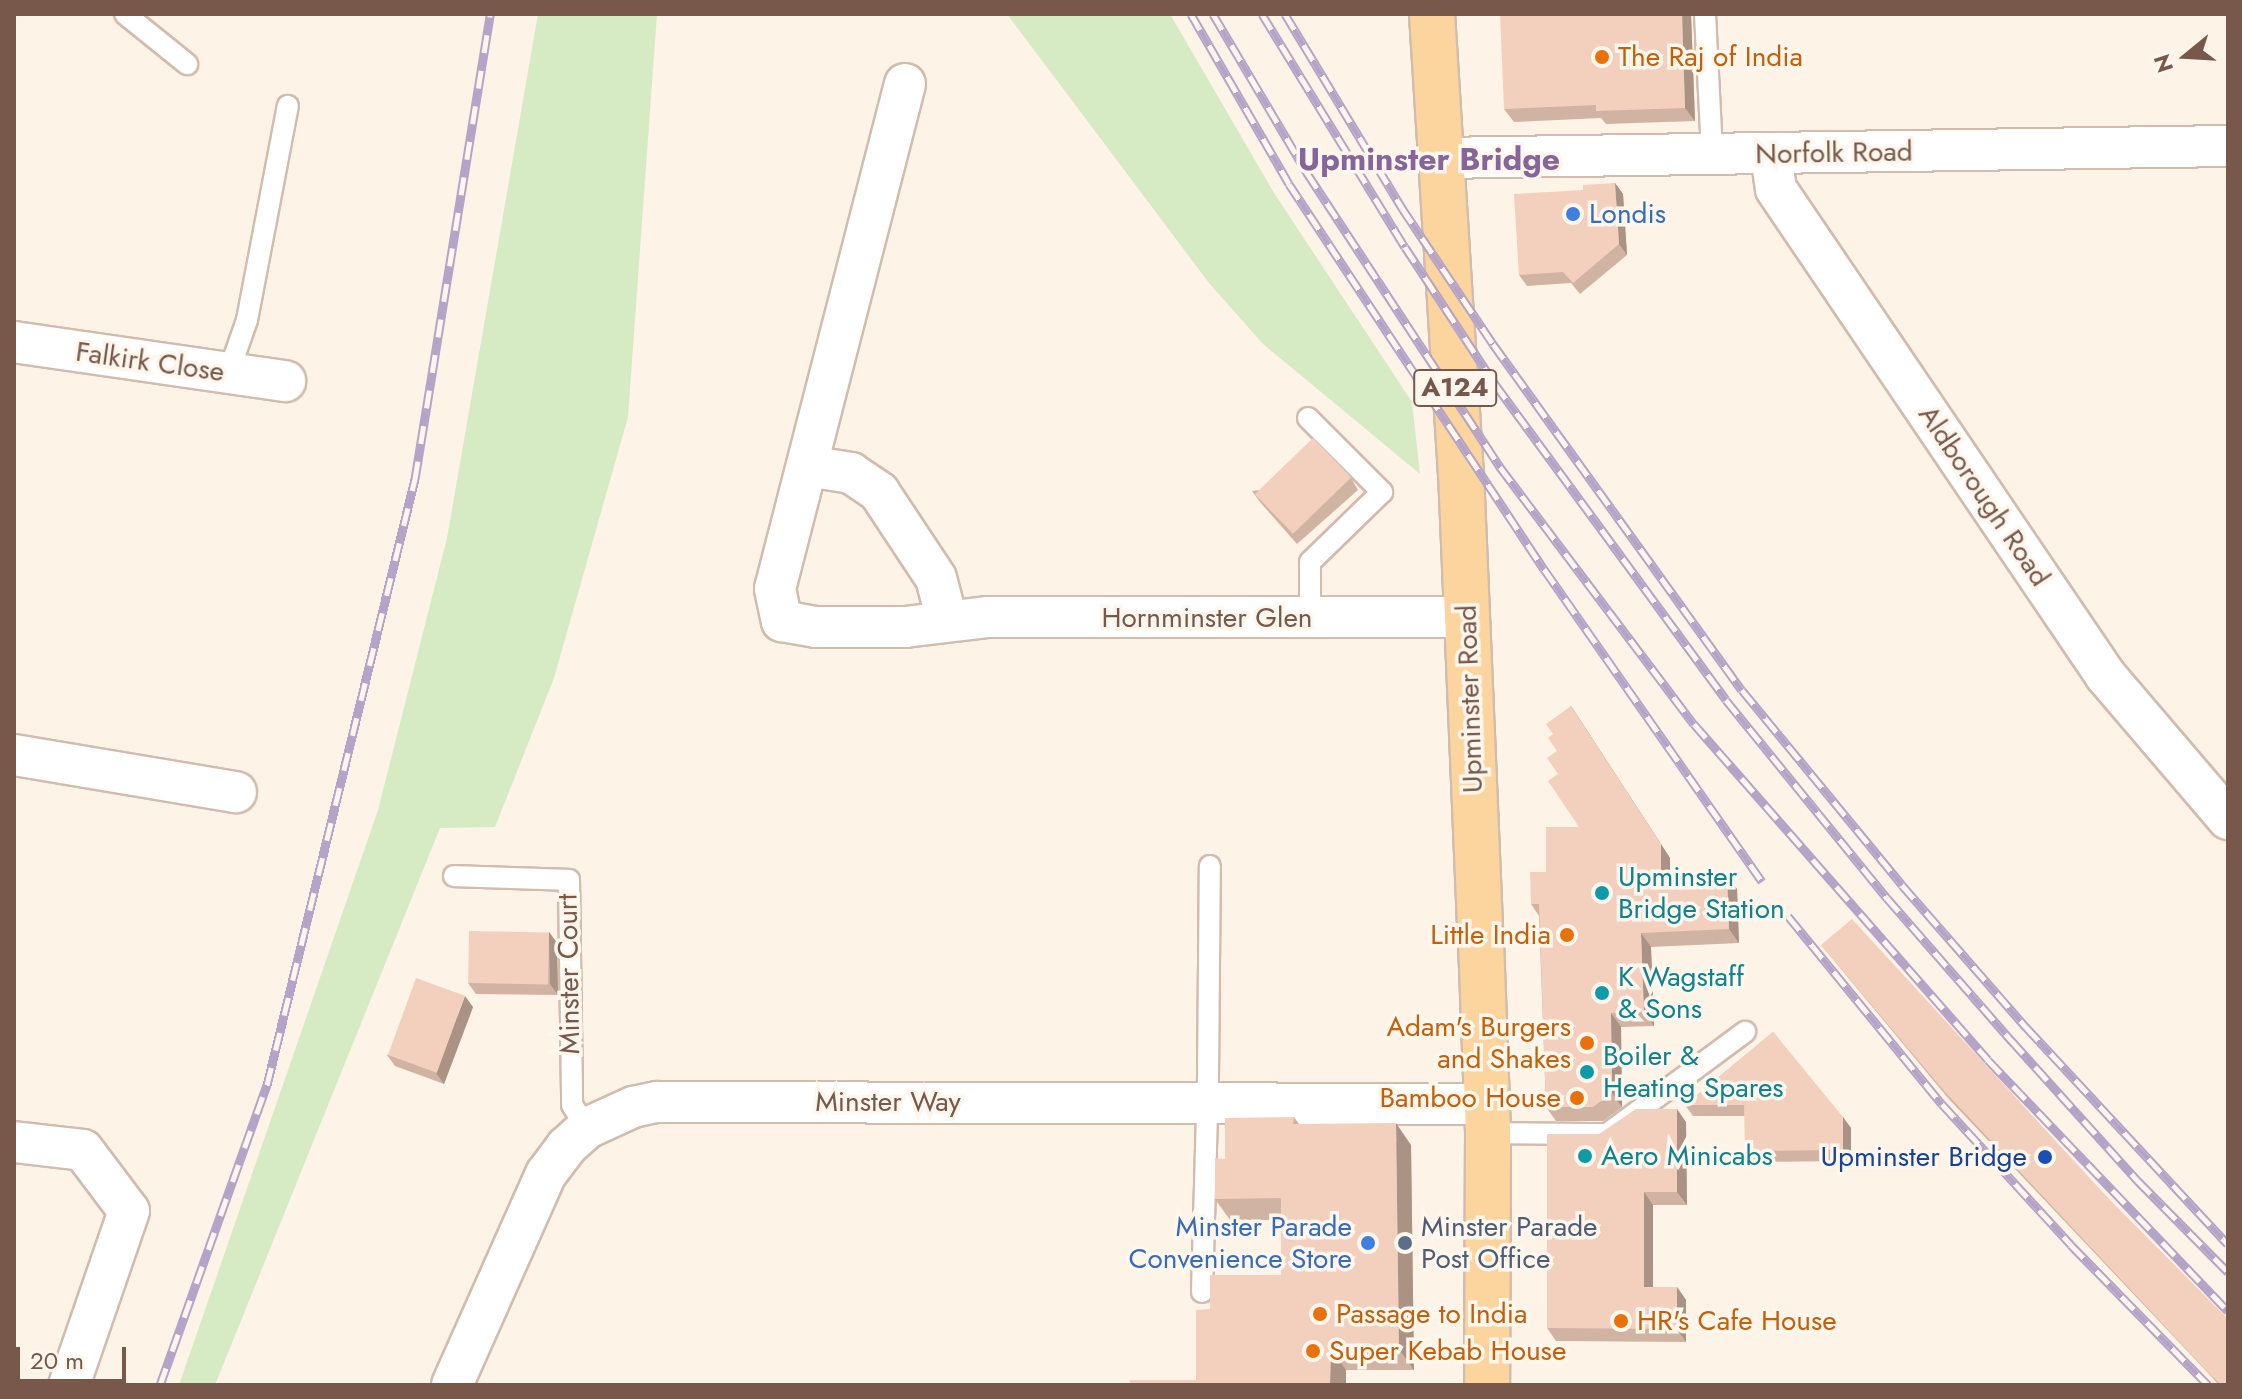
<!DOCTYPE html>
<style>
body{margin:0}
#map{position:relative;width:2242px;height:1399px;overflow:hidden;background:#fdf3e6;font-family:Jost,sans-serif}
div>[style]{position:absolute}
.green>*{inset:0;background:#d6ebc4}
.roads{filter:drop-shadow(2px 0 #d1bcae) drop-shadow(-2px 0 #d1bcae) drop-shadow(0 2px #d1bcae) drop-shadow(0 -2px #d1bcae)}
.service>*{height:20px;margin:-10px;padding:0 10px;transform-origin:10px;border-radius:10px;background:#fff}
.minor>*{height:40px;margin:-20px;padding:0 20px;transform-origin:20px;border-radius:20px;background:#fff}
.primary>*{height:44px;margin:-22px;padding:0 22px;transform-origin:22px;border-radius:22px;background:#fcd49e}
.rail>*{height:9px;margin-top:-4.5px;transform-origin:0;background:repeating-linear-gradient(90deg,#fff7ed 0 18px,#b5a4c7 0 36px);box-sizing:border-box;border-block:2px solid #b5a4c7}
.wall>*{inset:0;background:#d1b3a3}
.shaded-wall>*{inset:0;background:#aa9284}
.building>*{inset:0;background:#f3d0bd;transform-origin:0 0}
.dots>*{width:22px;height:22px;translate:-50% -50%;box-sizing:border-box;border:4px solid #fff7ed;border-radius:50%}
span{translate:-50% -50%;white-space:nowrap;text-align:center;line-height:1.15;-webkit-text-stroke:7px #fff7ed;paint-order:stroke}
.shield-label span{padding:2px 6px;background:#fff7ed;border:2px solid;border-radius:6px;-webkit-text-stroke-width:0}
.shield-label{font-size:26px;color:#77584a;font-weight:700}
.food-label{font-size:28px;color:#c56008}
.left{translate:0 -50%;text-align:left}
.right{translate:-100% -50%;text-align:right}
.street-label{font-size:28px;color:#77584a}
.shop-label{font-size:28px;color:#366cbe}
.culture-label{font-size:28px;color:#0d838f}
.transit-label{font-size:28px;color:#164399}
.service-label{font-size:28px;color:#4e5e75}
.quarter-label{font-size:32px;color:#86659a;font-weight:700}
.frame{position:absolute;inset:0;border:16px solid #77584a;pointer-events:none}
.north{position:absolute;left:2146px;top:16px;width:80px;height:80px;-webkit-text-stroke:6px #fff7ed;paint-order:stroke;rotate:252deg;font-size:22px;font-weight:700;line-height:32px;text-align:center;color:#77584a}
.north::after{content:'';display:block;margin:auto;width:28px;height:36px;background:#77584a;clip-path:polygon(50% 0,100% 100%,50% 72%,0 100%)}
.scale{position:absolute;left:16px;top:1347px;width:110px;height:36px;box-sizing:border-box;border:4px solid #77584a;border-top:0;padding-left:10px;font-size:24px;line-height:28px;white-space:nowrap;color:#77584a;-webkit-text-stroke:6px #fff7ed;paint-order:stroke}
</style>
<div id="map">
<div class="green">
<i style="clip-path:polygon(538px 14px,657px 14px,628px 417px,554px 678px,495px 827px,440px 828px,215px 1385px,179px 1385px,378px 810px,447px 538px)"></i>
<i style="clip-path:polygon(1007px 14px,1170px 14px,1274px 193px,1412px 402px,1420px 474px,1263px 344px,1209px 283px)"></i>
</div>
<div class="roads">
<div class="service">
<i style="left:125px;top:14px;width:80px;rotate:38.9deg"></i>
<i style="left:1705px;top:14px;width:140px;rotate:87.1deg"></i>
<i style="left:228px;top:374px;width:57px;rotate:-70.6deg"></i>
<i style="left:247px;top:320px;width:218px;rotate:-79.2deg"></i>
<i style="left:1308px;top:418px;width:105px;rotate:45deg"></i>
<i style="left:1382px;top:492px;width:100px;rotate:135.8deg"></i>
<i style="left:1310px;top:562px;width:57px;rotate:90deg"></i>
<i style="left:454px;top:876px;width:115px;rotate:2deg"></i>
<i style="left:569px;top:880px;width:225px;rotate:89.2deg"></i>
<i style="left:572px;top:1105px;width:27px;rotate:57deg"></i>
<i style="left:1488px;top:1133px;width:119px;rotate:0.5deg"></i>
<i style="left:1607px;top:1134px;width:172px;rotate:-36.5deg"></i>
<i style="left:1202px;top:1292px;width:214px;rotate:-88.4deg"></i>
<i style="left:1208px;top:1078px;width:212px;rotate:-89.5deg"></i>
</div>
<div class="minor">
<i style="left:905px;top:84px;width:521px;rotate:104.44deg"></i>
<i style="left:775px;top:589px;width:33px;rotate:78deg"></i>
<i style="left:782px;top:621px;width:35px;rotate:10deg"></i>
<i style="left:816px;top:627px;width:89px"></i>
<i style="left:905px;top:627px;width:84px;rotate:-6.9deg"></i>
<i style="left:988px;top:617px;width:479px"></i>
<i style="left:1771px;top:154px;width:35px;rotate:82deg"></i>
<i style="left:1776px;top:189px;width:588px;rotate:55.88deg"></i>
<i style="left:2106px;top:676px;width:188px;rotate:49.5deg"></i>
<i style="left:1439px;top:158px;width:789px;rotate:-0.87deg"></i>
<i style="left:14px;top:342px;width:274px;rotate:8.2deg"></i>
<i style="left:807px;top:466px;width:45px;rotate:9deg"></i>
<i style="left:851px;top:473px;width:34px;rotate:34deg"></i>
<i style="left:879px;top:492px;width:103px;rotate:56.5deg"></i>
<i style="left:936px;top:578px;width:43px;rotate:75.3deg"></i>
<i style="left:14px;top:755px;width:225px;rotate:9.5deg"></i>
<i style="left:14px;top:1142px;width:69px;rotate:6.6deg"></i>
<i style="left:83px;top:1150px;width:76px;rotate:53deg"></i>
<i style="left:129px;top:1211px;width:184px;rotate:109deg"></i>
<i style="left:452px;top:1385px;width:231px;rotate:-66deg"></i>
<i style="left:546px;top:1174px;width:34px;rotate:-53deg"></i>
<i style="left:566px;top:1147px;width:28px;rotate:-42deg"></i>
<i style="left:587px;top:1128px;width:51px;rotate:-24.5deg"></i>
<i style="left:633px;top:1107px;width:25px;rotate:-12deg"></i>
<i style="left:657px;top:1102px;width:830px;rotate:0.14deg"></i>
</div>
<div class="primary">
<i style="left:1432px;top:14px;width:459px;rotate:86.4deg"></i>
<i style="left:1461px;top:472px;width:469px;rotate:87.6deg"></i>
<i style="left:1481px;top:941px;width:192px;rotate:87.9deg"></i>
<i style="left:1488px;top:1133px;width:252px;rotate:90.2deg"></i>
</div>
</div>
<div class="rail">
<i style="left:1191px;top:14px;width:196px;rotate:60deg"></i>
<i style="left:1289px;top:184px;width:462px;rotate:56.5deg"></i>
<i style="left:1544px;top:569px;width:381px;rotate:55.1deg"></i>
<i style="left:1213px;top:14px;width:185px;rotate:59.4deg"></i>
<i style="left:1307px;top:173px;width:352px;rotate:56.7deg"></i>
<i style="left:1500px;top:467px;width:322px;rotate:53deg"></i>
<i style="left:1694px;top:724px;width:446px;rotate:48.8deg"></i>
<i style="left:1988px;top:1060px;width:347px;rotate:46.3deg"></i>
<i style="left:1262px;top:14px;width:273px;rotate:58.5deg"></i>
<i style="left:1405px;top:247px;width:164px;rotate:56.7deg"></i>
<i style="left:1495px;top:384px;width:391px;rotate:53.8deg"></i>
<i style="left:1726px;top:700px;width:255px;rotate:50.9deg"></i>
<i style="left:1887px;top:898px;width:189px;rotate:48.9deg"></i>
<i style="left:2011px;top:1040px;width:190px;rotate:48deg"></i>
<i style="left:2138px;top:1181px;width:128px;rotate:45.3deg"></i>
<i style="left:1285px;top:14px;width:227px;rotate:58.9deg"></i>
<i style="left:1402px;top:208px;width:164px;rotate:56.2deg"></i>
<i style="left:1493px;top:344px;width:426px;rotate:54.3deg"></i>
<i style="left:1742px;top:690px;width:252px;rotate:50.6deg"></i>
<i style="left:1902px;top:885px;width:189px;rotate:48.9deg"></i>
<i style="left:2026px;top:1027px;width:296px;rotate:47.1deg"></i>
<i style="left:1788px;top:916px;width:243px;rotate:50.7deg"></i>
<i style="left:1942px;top:1104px;width:191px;rotate:47.5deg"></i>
<i style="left:2071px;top:1245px;width:196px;rotate:45.6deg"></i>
<i style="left:160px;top:1385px;width:319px;rotate:-70.4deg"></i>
<i style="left:267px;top:1085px;width:624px;rotate:-76.28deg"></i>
<i style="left:415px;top:479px;width:471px;rotate:-80.8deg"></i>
</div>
<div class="wall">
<i style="clip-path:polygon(1691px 14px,1695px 121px,1606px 124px,1601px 118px,1514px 122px,1504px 109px)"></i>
<i style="clip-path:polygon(1615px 183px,1623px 194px,1627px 255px,1580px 294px,1571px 283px,1527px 286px,1519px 275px,1583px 190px)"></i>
<i style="clip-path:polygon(1351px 478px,1358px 490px,1297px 544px,1260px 502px,1252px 491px)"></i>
<i style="clip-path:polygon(1571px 706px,1670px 858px,1670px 875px,1737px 889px,1739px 943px,1651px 947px,1654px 1026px,1621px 1027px,1622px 1107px,1603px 1121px,1556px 1121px,1546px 1107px,1539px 916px,1531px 904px,1546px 872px,1579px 827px,1558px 774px,1557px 751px,1553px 734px)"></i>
<i style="clip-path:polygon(549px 932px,557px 943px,558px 995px,476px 994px,468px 983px)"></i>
<i style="clip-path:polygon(1821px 945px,2108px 1198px,2228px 1385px,2219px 1385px,2210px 1375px,1948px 1098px)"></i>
<i style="clip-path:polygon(473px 1007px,444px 1084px,395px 1066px,387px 1055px)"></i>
<i style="clip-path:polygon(1773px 1032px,1851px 1128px,1851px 1161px,1753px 1162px,1745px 1151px,1745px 1116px,1693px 1116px,1685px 1105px)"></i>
<i style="clip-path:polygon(1294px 1117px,1299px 1124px,1411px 1145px,1414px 1370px,1346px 1370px,1346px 1385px,1130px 1385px,1196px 1380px,1210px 1309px,1281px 1275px,1281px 1220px,1230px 1220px,1215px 1199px,1225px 1159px)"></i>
<i style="clip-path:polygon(1686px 1122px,1687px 1205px,1653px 1205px,1653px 1287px,1677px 1287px,1686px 1300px,1686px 1342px,1556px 1341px,1547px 1328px,1599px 1134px)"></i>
</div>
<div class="shaded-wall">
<i style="clip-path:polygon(1682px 14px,1691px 14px,1695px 121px,1685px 108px)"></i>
<i style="clip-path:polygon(1615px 183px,1623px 194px,1627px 255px,1619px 244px)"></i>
<i style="clip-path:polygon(1571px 706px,1670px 858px,1670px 889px,1661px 875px)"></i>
<i style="clip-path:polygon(1727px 875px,1737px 889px,1739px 943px,1729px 929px)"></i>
<i style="clip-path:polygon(549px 932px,557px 943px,558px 995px,550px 984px)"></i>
<i style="clip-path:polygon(1641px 933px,1651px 947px,1654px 1026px,1644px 1012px)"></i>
<i style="clip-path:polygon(465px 996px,473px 1007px,444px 1084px,436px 1073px)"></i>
<i style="clip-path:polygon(1611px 1013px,1621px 1027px,1622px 1107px,1612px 1093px)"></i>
<i style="clip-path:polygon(1677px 1109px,1686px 1122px,1687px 1205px,1677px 1192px)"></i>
<i style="clip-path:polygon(1843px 1117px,1851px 1128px,1851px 1161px,1843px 1150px)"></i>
<i style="clip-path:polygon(1396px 1123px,1411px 1145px,1414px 1370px,1399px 1349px)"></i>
<i style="clip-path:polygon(1644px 1192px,1653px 1205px,1653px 1300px,1644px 1287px)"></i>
<i style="clip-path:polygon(1677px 1287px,1686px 1300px,1686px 1342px,1677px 1329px)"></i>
<i style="clip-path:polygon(1331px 1349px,1346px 1370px,1346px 1385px,1330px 1385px)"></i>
</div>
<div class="building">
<i style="clip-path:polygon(1500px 14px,1682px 14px,1685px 108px,1596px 111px,1596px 105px,1504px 109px)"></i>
<i style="clip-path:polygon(1615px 183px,1619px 244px,1573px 283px,1563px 272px,1519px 275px,1514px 194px,1583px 190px,1583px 185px)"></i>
<i style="left:1313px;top:438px;width:55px;height:81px;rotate:46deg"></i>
<i style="clip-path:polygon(1571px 706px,1661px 844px,1661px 875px,1727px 875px,1729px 929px,1641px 933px,1644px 1012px,1611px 1013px,1612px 1093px,1593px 1107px,1546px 1107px,1539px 904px,1531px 904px,1530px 872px,1546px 872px,1546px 827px,1579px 827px,1548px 781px,1558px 774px,1547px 758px,1557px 751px,1548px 738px,1553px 734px,1546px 724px)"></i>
<i style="clip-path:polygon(1852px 919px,2108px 1198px,2228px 1319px,2228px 1385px,2221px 1385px,2205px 1369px,1944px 1091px,1821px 945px)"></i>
<i style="left:469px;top:931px;width:80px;height:52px;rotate:1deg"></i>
<i style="left:416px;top:978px;width:52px;height:82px;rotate:20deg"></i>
<i style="clip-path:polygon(1773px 1032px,1843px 1117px,1843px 1150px,1745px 1151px,1744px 1105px,1685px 1105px)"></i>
<i style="clip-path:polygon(1636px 1109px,1677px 1109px,1677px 1192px,1644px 1192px,1644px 1287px,1677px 1287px,1677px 1329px,1547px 1328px,1547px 1134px,1599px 1134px)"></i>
<i style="clip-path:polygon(1294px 1117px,1293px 1124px,1396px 1123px,1399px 1349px,1331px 1349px,1330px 1385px,1130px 1385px,1130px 1380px,1196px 1380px,1196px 1310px,1210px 1309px,1210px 1275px,1281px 1275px,1281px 1198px,1215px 1199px,1215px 1158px,1225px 1159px,1225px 1118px)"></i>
</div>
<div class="dots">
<i style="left:1602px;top:57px;background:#e8710a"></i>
<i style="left:1573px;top:214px;background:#3f7fe0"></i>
<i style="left:1602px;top:893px;background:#0f9aa8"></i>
<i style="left:1567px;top:935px;background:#e8710a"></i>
<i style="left:1602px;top:993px;background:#0f9aa8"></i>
<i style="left:1587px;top:1043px;background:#e8710a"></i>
<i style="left:1587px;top:1072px;background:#0f9aa8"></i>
<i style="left:1577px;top:1098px;background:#e8710a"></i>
<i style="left:1585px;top:1156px;background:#0f9aa8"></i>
<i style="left:2045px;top:1157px;background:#1a4fb4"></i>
<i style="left:1368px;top:1243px;background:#3f7fe0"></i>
<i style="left:1405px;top:1243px;background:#5c6f8a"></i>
<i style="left:1320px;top:1314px;background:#e8710a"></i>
<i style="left:1621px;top:1321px;background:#e8710a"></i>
<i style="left:1313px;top:1351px;background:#e8710a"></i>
</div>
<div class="shield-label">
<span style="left:1455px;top:388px">A124</span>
</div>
<div class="food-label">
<span class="left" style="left:1618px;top:57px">The Raj of India</span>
<span class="right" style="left:1551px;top:935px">Little India</span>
<span class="right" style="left:1571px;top:1043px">Adam's Burgers<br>and Shakes</span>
<span class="right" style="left:1561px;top:1098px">Bamboo House</span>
<span class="left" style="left:1336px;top:1314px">Passage to India</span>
<span class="left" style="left:1637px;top:1321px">HR's Cafe House</span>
<span class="left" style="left:1329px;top:1351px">Super Kebab House</span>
</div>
<div class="street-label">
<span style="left:1834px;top:153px;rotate:-1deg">Norfolk Road</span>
<span style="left:150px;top:362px;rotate:8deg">Falkirk Close</span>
<span style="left:1984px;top:496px;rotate:56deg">Aldborough Road</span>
<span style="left:1207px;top:618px">Hornminster Glen</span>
<span style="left:1470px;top:699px;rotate:-92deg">Upminster Road</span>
<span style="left:569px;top:974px;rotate:-91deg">Minster Court</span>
<span style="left:888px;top:1102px">Minster Way</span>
</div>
<div class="shop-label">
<span class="left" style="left:1589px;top:214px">Londis</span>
<span class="right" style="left:1352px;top:1243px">Minster Parade<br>Convenience Store</span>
</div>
<div class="culture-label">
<span class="left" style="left:1618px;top:893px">Upminster<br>Bridge Station</span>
<span class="left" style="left:1618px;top:993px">K Wagstaff<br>&amp; Sons</span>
<span class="left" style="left:1603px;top:1072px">Boiler &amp;<br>Heating Spares</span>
<span class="left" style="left:1601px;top:1156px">Aero Minicabs</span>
</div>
<div class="transit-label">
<span class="right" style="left:2027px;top:1157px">Upminster Bridge</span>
</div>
<div class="service-label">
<span class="left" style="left:1421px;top:1243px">Minster Parade<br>Post Office</span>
</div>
<div class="quarter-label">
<span style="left:1429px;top:159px">Upminster Bridge</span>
</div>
<div class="frame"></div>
<div class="north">N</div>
<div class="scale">20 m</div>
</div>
